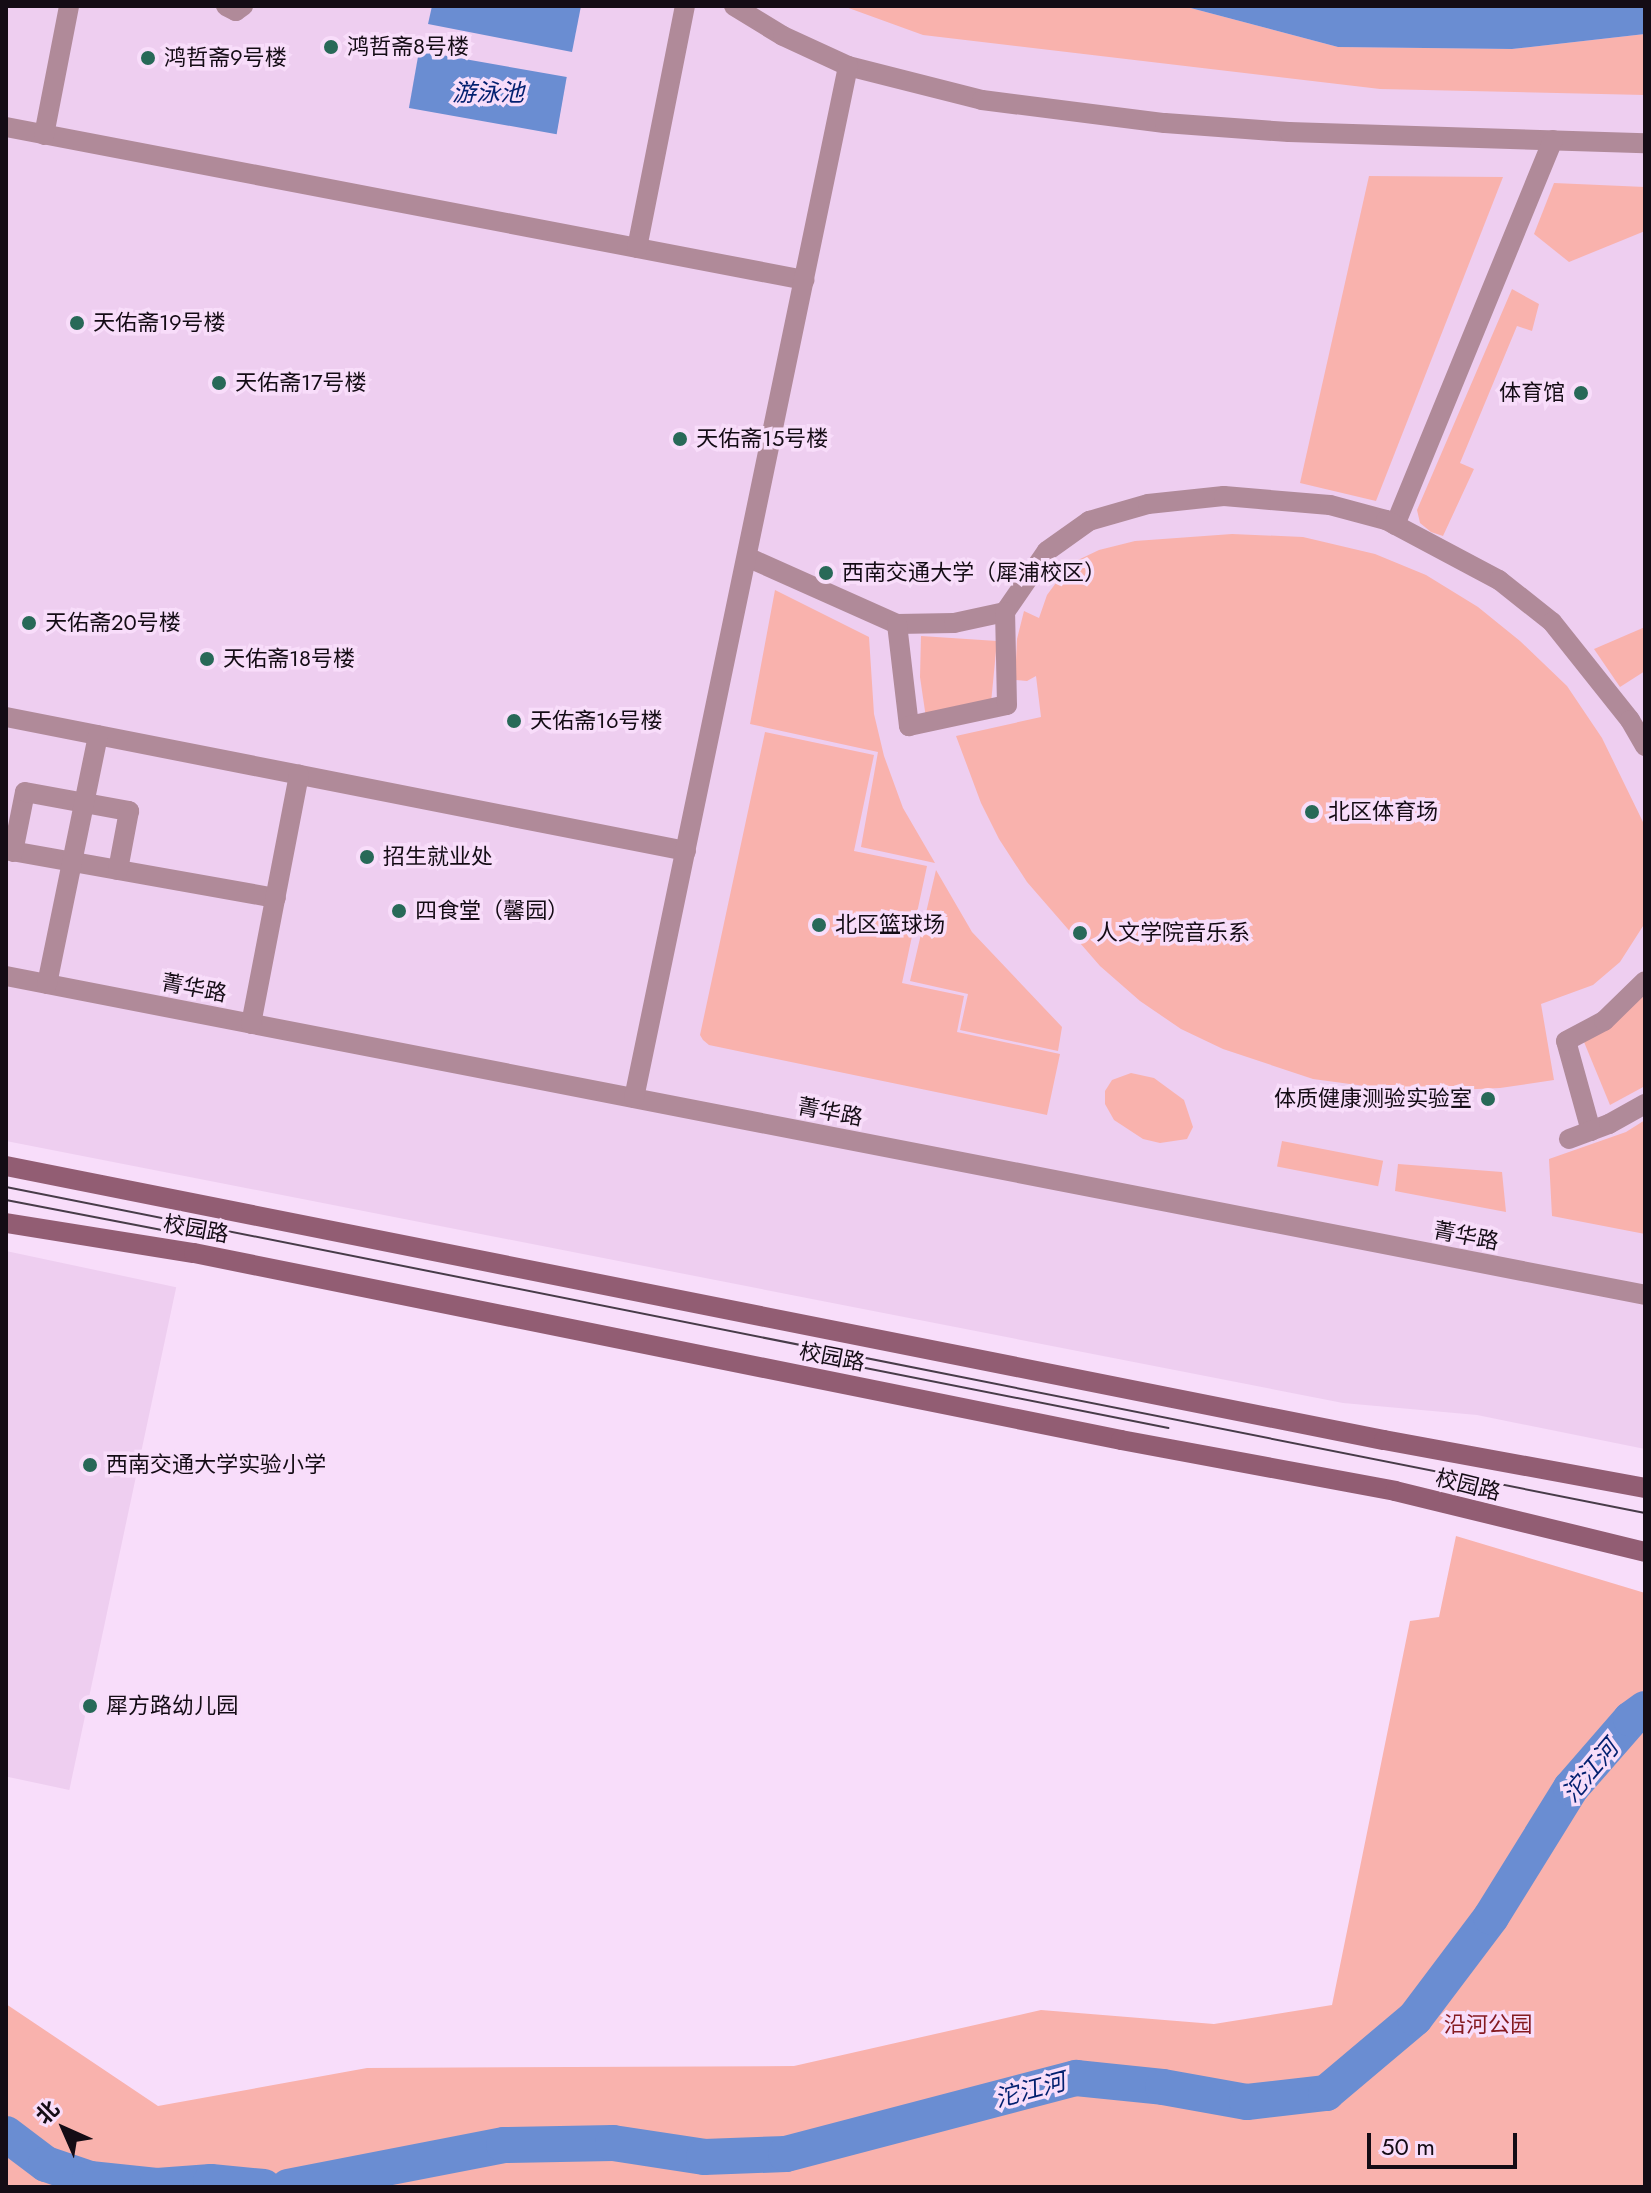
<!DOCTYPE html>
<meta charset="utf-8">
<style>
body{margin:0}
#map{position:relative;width:1651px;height:2193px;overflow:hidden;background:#f8ddfa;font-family:Jost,"Noto Sans SC",sans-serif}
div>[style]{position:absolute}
.built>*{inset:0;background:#eecef0;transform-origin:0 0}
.green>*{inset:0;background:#f9b2ad;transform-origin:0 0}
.water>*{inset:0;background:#6a8dd2;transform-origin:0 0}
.river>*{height:36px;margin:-18px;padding:0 18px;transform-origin:18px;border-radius:18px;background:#6a8dd2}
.street>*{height:20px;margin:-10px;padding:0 10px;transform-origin:10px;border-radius:10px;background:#b08a99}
.secondary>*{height:20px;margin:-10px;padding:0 10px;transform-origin:10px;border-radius:10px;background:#925d73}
.tram>*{height:2px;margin:-1px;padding:0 1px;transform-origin:1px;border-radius:1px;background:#483c49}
.dots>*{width:22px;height:22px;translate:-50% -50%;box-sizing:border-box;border:4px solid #f8ddfa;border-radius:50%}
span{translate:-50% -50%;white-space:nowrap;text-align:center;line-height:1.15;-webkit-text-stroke:7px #f8ddfa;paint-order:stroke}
.poi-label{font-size:22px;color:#140c15}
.left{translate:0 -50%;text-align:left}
.right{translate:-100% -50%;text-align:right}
.street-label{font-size:22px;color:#140c15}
.park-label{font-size:22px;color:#851a20}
.water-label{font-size:24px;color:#011f6f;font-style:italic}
.frame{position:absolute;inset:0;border:8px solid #140c15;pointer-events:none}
.north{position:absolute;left:24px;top:2089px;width:80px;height:80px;-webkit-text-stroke:6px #f8ddfa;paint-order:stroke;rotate:315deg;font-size:22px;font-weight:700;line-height:32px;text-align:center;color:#140c15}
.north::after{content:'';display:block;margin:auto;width:28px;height:36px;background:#140c15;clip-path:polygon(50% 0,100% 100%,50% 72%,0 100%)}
.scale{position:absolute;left:1367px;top:2133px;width:150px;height:36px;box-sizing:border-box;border:4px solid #140c15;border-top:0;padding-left:10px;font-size:24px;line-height:28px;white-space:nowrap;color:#140c15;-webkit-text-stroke:6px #f8ddfa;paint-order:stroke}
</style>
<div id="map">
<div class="built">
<i style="clip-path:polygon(6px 6px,1645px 6px,1645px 1449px,1477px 1415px,1343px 1403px,6px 1141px)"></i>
<i style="left:6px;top:1251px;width:174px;height:514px;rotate:12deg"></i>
</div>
<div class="green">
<i style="clip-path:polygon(843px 6px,1183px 6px,1338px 47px,1512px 49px,1645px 34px,1645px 95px,1380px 89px,923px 35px)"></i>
<i style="clip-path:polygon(1369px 176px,1503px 177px,1376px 501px,1300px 483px)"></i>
<i style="clip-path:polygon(1554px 183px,1645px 187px,1645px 231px,1569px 262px,1534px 234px)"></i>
<i style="clip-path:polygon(1512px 289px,1539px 304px,1532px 331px,1517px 326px,1460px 463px,1474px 469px,1443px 536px,1431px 532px,1420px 523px,1417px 510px)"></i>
<i style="clip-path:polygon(1232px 534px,1303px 537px,1375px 554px,1426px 575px,1478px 607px,1520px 641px,1567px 686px,1602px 738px,1643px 822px,1645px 923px,1620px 962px,1593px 985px,1541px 1004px,1554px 1080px,1500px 1088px,1409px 1092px,1313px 1079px,1223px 1049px,1181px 1029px,1140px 1001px,1100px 966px,1027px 882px,999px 839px,981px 803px,956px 736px,1041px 717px,1036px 676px,1027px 681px,1015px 680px,1017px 639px,1024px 611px,1039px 618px,1047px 595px,1061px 576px,1078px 560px,1099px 550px,1135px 541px)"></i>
<i style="clip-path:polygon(775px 590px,869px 637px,874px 714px,884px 756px,903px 808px,935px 863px,861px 847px,878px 752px,750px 724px)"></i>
<i style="clip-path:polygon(1645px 627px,1645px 671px,1620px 687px,1594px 649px)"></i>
<i style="clip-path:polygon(921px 636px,997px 641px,991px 703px,926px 718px,920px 677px)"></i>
<i style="clip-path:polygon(765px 732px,874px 755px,854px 851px,927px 866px,902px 983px,964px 996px,957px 1032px,1060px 1054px,1047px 1115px,709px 1045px,703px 1040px,700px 1035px)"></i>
<i style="clip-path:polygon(936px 870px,972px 932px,1062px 1027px,1058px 1051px,960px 1030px,968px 994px,910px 981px)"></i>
<i style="clip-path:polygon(1645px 994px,1645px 1086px,1610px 1105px,1584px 1042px)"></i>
<i style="clip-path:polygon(1131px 1073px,1154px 1078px,1184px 1100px,1193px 1127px,1187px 1139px,1160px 1143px,1143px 1139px,1114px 1120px,1105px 1104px,1105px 1091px,1112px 1080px)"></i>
<i style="clip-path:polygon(1645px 1120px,1645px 1234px,1552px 1216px,1549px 1159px,1626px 1132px)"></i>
<i style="left:1282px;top:1141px;width:103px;height:26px;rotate:11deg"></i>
<i style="clip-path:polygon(1398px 1164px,1502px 1172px,1506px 1212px,1395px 1191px)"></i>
<i style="clip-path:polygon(1456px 1536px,1645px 1593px,1645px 2187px,6px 2187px,6px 2004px,158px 2106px,367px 2068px,794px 2066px,1041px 2010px,1214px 2024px,1332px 2005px,1410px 1621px,1439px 1617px)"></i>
</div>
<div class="water">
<i style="clip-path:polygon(432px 6px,581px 6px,572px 52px,428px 24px)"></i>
<i style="clip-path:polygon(1183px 6px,1645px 6px,1645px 34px,1512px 49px,1338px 47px)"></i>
<i style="left:419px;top:51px;width:150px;height:58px;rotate:10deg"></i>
</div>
<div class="river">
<i style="left:6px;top:2134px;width:50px;rotate:36.9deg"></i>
<i style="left:46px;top:2164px;width:46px;rotate:18.8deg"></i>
<i style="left:90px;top:2179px;width:67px;rotate:6deg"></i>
<i style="left:157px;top:2186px;width:54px;rotate:-4.2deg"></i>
<i style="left:211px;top:2182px;width:53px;rotate:5.4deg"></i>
<i style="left:288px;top:2187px;width:220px;rotate:-11deg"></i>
<i style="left:504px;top:2145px;width:109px;rotate:-1.1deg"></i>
<i style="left:613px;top:2143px;width:92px;rotate:8.7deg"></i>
<i style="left:704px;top:2157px;width:82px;rotate:-2.1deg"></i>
<i style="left:786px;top:2154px;width:300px;rotate:-14.7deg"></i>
<i style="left:1076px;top:2078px;width:87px;rotate:5.9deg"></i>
<i style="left:1163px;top:2087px;width:85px;rotate:10.1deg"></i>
<i style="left:1247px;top:2102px;width:80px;rotate:-6.5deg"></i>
<i style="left:1326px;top:2093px;width:116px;rotate:-40.1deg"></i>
<i style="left:1415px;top:2018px;width:126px;rotate:-53deg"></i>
<i style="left:1491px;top:1917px;width:152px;rotate:-58.2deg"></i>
<i style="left:1571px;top:1788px;width:91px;rotate:-49deg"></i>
<i style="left:1631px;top:1719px;width:17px;rotate:-36deg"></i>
</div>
<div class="street">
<i style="left:226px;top:6px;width:11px;rotate:27deg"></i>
<i style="left:236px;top:11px;width:9px;rotate:-36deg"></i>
<i style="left:734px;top:6px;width:57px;rotate:31.5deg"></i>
<i style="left:783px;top:36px;width:72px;rotate:24.8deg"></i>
<i style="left:848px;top:66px;width:138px;rotate:14.2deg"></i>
<i style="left:982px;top:100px;width:184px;rotate:7.2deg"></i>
<i style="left:1165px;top:123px;width:124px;rotate:4.2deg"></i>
<i style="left:1289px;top:132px;width:356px;rotate:1.8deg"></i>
<i style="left:6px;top:127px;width:813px;rotate:10.85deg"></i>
<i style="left:44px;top:135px;width:131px;rotate:-79deg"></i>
<i style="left:637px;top:248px;width:247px;rotate:-78.8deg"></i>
<i style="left:1395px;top:525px;width:416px;rotate:-67.7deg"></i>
<i style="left:747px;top:557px;width:164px;rotate:24.1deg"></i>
<i style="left:897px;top:624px;width:57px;rotate:-1deg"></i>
<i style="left:954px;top:623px;width:52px;rotate:-12.2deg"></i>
<i style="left:1005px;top:612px;width:74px;rotate:-55.5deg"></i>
<i style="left:1047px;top:551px;width:52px;rotate:-35.5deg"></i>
<i style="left:1089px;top:521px;width:61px;rotate:-16.1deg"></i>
<i style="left:1148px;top:504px;width:76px;rotate:-6deg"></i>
<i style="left:1224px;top:496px;width:106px;rotate:4.9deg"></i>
<i style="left:1330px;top:505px;width:58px;rotate:15deg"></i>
<i style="left:1386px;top:520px;width:128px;rotate:28deg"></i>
<i style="left:1499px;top:580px;width:68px;rotate:38.4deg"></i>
<i style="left:1552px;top:622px;width:125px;rotate:51.5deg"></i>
<i style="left:1630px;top:720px;width:30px;rotate:60deg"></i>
<i style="left:897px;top:624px;width:103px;rotate:83.3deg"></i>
<i style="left:909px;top:726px;width:100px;rotate:-12.1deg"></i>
<i style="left:1007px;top:705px;width:93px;rotate:-91.2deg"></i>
<i style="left:6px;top:717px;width:693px;rotate:11.15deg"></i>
<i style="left:6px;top:850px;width:274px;rotate:10.1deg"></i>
<i style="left:13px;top:852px;width:61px;rotate:-78.7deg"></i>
<i style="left:25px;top:792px;width:106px;rotate:10.4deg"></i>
<i style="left:129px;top:811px;width:60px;rotate:100.6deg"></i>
<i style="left:6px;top:976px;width:1670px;rotate:11.01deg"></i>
<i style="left:47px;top:984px;width:254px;rotate:-78.4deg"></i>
<i style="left:251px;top:1024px;width:254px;rotate:-79.1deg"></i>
<i style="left:634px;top:1098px;width:1054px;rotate:-78.28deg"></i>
<i style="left:1591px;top:1131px;width:93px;rotate:-105.5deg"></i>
<i style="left:1566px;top:1041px;width:43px;rotate:-27.8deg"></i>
<i style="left:1604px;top:1021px;width:57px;rotate:-44.3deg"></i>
<i style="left:1569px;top:1139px;width:43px;rotate:-20.6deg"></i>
<i style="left:1609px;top:1124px;width:41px;rotate:-29.1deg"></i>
</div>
<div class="secondary">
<i style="left:6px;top:1166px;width:1405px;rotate:11.25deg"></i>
<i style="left:1384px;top:1440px;width:265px;rotate:10.4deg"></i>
<i style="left:6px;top:1223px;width:190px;rotate:9.1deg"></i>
<i style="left:194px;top:1253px;width:946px;rotate:11.4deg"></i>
<i style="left:1121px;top:1440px;width:279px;rotate:10.5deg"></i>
<i style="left:1395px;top:1491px;width:257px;rotate:13.7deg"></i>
</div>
<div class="tram">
<i style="left:6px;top:1187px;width:1671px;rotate:11.25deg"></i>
<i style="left:6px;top:1200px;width:164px;rotate:10.9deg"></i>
<i style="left:830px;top:1361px;width:345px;rotate:11.2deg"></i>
</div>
<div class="dots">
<i style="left:331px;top:47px;background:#286958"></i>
<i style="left:148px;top:58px;background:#286958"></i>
<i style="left:77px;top:323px;background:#286958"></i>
<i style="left:219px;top:383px;background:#286958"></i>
<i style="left:1581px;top:393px;background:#286958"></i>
<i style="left:680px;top:439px;background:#286958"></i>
<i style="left:826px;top:573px;background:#286958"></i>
<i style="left:29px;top:623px;background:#286958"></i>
<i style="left:207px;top:659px;background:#286958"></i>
<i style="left:514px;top:721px;background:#286958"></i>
<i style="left:1312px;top:812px;background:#286958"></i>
<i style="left:367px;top:857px;background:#286958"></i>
<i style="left:399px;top:911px;background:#286958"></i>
<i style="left:819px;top:925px;background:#286958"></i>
<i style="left:1080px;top:933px;background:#286958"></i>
<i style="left:1488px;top:1099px;background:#286958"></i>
<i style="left:90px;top:1465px;background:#286958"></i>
<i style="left:90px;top:1706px;background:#286958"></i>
</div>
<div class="poi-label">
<span class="left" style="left:347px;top:47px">鸿哲斋8号楼</span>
<span class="left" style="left:164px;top:58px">鸿哲斋9号楼</span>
<span class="left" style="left:93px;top:323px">天佑斋19号楼</span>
<span class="left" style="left:235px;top:383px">天佑斋17号楼</span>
<span class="right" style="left:1565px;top:393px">体育馆</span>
<span class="left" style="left:696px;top:439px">天佑斋15号楼</span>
<span class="left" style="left:842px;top:573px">西南交通大学（犀浦校区）</span>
<span class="left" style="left:45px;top:623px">天佑斋20号楼</span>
<span class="left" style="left:223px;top:659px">天佑斋18号楼</span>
<span class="left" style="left:530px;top:721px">天佑斋16号楼</span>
<span class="left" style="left:1328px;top:812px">北区体育场</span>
<span class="left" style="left:383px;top:857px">招生就业处</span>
<span class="left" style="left:415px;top:911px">四食堂（馨园）</span>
<span class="left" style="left:835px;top:925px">北区篮球场</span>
<span class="left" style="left:1096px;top:933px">人文学院音乐系</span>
<span class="right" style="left:1472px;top:1099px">体质健康测验实验室</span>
<span class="left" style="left:106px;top:1465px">西南交通大学实验小学</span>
<span class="left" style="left:106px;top:1706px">犀方路幼儿园</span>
</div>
<div class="street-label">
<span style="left:194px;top:988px;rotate:11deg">菁华路</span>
<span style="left:830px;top:1112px;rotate:11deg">菁华路</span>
<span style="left:196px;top:1229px;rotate:10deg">校园路</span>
<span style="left:1466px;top:1236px;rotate:11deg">菁华路</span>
<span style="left:832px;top:1357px;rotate:11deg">校园路</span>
<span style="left:1468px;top:1485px;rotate:14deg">校园路</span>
</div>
<div class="park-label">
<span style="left:1488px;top:2025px">沿河公园</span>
</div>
<div class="water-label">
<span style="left:488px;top:93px">游泳池</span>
<span style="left:1590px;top:1771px;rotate:-50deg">沱江河</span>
<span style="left:1030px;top:2090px;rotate:-15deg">沱江河</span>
</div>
<div class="frame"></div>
<div class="north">北</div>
<div class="scale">50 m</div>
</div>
